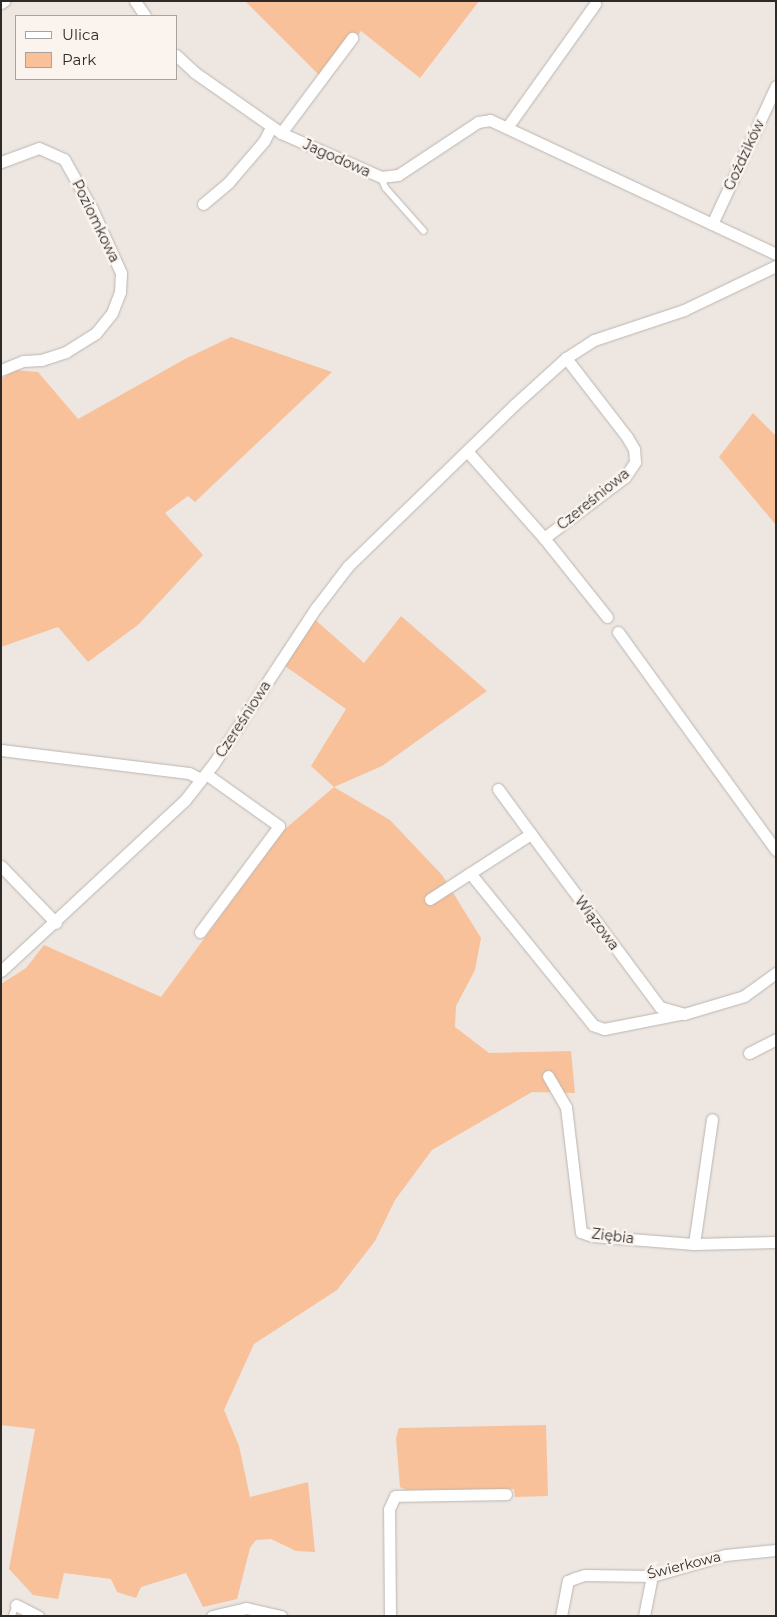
<!DOCTYPE html>
<html>
<head>
<meta charset="utf-8">
<style>
	body { margin:0 }
	#map { position:relative; width:777px; height:1617px; overflow:hidden; background:#ede6e1; font-family:Montserrat,sans-serif }
	div>[style] { position:absolute }
	.green>* { inset:0; background:#f8c199 }
	.roads { filter:drop-shadow(0 0 1px #bbb5b0) drop-shadow(0 0 1px #bbb5b0) }
	.service>* { height:5.5px; margin:-2.75px; padding:0 2.75px; transform-origin:2.75px; border-radius:2.75px; background:#fff }
	.minor>* { height:11px; margin:-5.5px; padding:0 5.5px; transform-origin:5.5px; border-radius:5.5px; background:#fff }
	span { translate:-50% -50%; white-space:nowrap; text-align:center; line-height:1.15; -webkit-text-stroke:5px #faf3ee; paint-order:stroke }
	.street-label { font-size:14px; color:#2d2a28 }
	.frame { position:absolute; inset:0; border:2px solid #2d2a28; pointer-events:none }
	.legend { position:absolute; left:15px; top:15px; width:162px; height:65px; box-sizing:border-box; background:#faf3ee; border:1px solid #a8a39f; margin:0; padding:6px 9px; list-style:none; font-size:15px; color:#2d2a28 }
	.legend li { display:flex; align-items:center; gap:10px; height:25px }
	.legend b { width:25px; border:1px solid #a8a39f }
</style>
</head>
<body>
<div id="map">
	<div class="green">
		<div style="clip-path:polygon(245px 1px,479px 1px,420px 78px,361px 31px,325px 81px)"></div>
		<div style="clip-path:polygon(231px 337px,332px 372px,195px 502px,188px 496px,165px 513px,203px 555px,139px 624px,88px 662px,58px 627px,1px 647px,1px 379px,15px 370px,38px 372px,78px 419px,185px 359px)"></div>
		<div style="clip-path:polygon(753px 413px,776px 436px,776px 525px,719px 457px)"></div>
		<div style="clip-path:polygon(401px 616px,487px 691px,382px 766px,334px 787px,390px 820px,442px 875px,481px 938px,475px 970px,456px 1006px,455px 1027px,489px 1053px,571px 1051px,575px 1093px,532px 1092px,432px 1150px,395px 1200px,375px 1241px,337px 1290px,254px 1344px,224px 1410px,239px 1446px,250px 1497px,308px 1482px,315px 1552px,296px 1551px,271px 1539px,256px 1540px,250px 1548px,237px 1599px,203px 1607px,186px 1573px,141px 1587px,136px 1598px,117px 1592px,111px 1579px,64px 1573px,58px 1599px,33px 1595px,9px 1569px,35px 1429px,1px 1425px,1px 984px,26px 968px,44px 945px,161px 997px,285px 829px,334px 787px,311px 766px,346px 709px,285px 666px,312px 617px,364px 663px)"></div>
		<div style="clip-path:polygon(546px 1425px,548px 1496px,515px 1497px,514px 1489px,406px 1490px,400px 1487px,396px 1438px,399px 1428px)"></div>
	</div>
	<div class="roads">
		<div class="service">
			<div style="left:381px;top:177px;width:12px;rotate:66deg"></div>
			<div style="left:386px;top:188px;width:57px;rotate:48.5deg"></div>
			<div style="left:12px;top:1616px;width:12px;rotate:-70deg"></div>
		</div>
		<div class="minor">
			<div style="left:135px;top:1px;width:18px;rotate:56deg"></div>
			<div style="left:1px;top:3px;width:4px;rotate:-34deg"></div>
			<div style="left:176px;top:55px;width:25px;rotate:43deg"></div>
			<div style="left:194px;top:72px;width:106px;rotate:35deg"></div>
			<div style="left:281px;top:133px;width:109px;rotate:23.7deg"></div>
			<div style="left:381px;top:177px;width:17px;rotate:-7deg"></div>
			<div style="left:398px;top:175px;width:96px;rotate:-33.5deg"></div>
			<div style="left:478px;top:122px;width:12px;rotate:-9deg"></div>
			<div style="left:490px;top:120px;width:316px;rotate:25.1deg"></div>
			<div style="left:508px;top:126px;width:150px;rotate:-54.5deg"></div>
			<div style="left:281px;top:133px;width:119px;rotate:-53.2deg"></div>
			<div style="left:1px;top:162px;width:40px;rotate:-20.2deg"></div>
			<div style="left:39px;top:148px;width:27px;rotate:24deg"></div>
			<div style="left:64px;top:159px;width:57px;rotate:60.8deg"></div>
			<div style="left:92px;top:209px;width:70px;rotate:65.6deg"></div>
			<div style="left:121px;top:273px;width:19px;rotate:93deg"></div>
			<div style="left:120px;top:292px;width:22px;rotate:111deg"></div>
			<div style="left:112px;top:313px;width:26px;rotate:129deg"></div>
			<div style="left:96px;top:333px;width:36px;rotate:148deg"></div>
			<div style="left:66px;top:352px;width:26px;rotate:162deg"></div>
			<div style="left:41px;top:360px;width:18px;rotate:177deg"></div>
			<div style="left:23px;top:361px;width:24px;rotate:158deg"></div>
			<div style="left:203px;top:204px;width:33px;rotate:-40deg"></div>
			<div style="left:228px;top:183px;width:55px;rotate:-49.4deg"></div>
			<div style="left:264px;top:141px;width:16px;rotate:-63deg"></div>
			<div style="left:712px;top:224px;width:152px;rotate:-65.1deg"></div>
			<div style="left:467px;top:451px;width:116px;rotate:48.5deg"></div>
			<div style="left:544px;top:538px;width:101px;rotate:51.4deg"></div>
			<div style="left:544px;top:538px;width:101px;rotate:-37deg"></div>
			<div style="left:625px;top:477px;width:18px;rotate:-56deg"></div>
			<div style="left:635px;top:462px;width:13px;rotate:-94deg"></div>
			<div style="left:634px;top:449px;width:14px;rotate:-120deg"></div>
			<div style="left:627px;top:437px;width:100px;rotate:-127.7deg"></div>
			<div style="left:618px;top:632px;width:269px;rotate:54.1deg"></div>
			<div style="left:1px;top:750px;width:189px;rotate:7deg"></div>
			<div style="left:189px;top:773px;width:13px;rotate:27deg"></div>
			<div style="left:498px;top:789px;width:56px;rotate:53.7deg"></div>
			<div style="left:1px;top:866px;width:79px;rotate:46deg"></div>
			<div style="left:470px;top:873px;width:196px;rotate:51deg"></div>
			<div style="left:593px;top:1025px;width:12px;rotate:20deg"></div>
			<div style="left:604px;top:1029px;width:77px;rotate:-11.2deg"></div>
			<div style="left:430px;top:899px;width:120px;rotate:-32.8deg"></div>
			<div style="left:531px;top:834px;width:216px;rotate:53.3deg"></div>
			<div style="left:660px;top:1007px;width:25px;rotate:16deg"></div>
			<div style="left:684px;top:1014px;width:63px;rotate:-16.7deg"></div>
			<div style="left:744px;top:996px;width:39px;rotate:-36deg"></div>
			<div style="left:200px;top:932px;width:132px;rotate:-53.3deg"></div>
			<div style="left:279px;top:826px;width:90px;rotate:-144.5deg"></div>
			<div style="left:1px;top:971px;width:251px;rotate:-42.9deg"></div>
			<div style="left:185px;top:800px;width:47px;rotate:-51.9deg"></div>
			<div style="left:214px;top:763px;width:186px;rotate:-56.7deg"></div>
			<div style="left:316px;top:608px;width:53px;rotate:-52.7deg"></div>
			<div style="left:348px;top:566px;width:231px;rotate:-44.1deg"></div>
			<div style="left:514px;top:405px;width:70px;rotate:-42.1deg"></div>
			<div style="left:566px;top:358px;width:33px;rotate:-33deg"></div>
			<div style="left:594px;top:340px;width:95px;rotate:-18.4deg"></div>
			<div style="left:684px;top:310px;width:102px;rotate:-25.6deg"></div>
			<div style="left:749px;top:1053px;width:30px;rotate:-27deg"></div>
			<div style="left:548px;top:1076px;width:36px;rotate:60deg"></div>
			<div style="left:566px;top:1107px;width:126px;rotate:83.2deg"></div>
			<div style="left:581px;top:1232px;width:12px;rotate:20deg"></div>
			<div style="left:592px;top:1236px;width:102px;rotate:4.5deg"></div>
			<div style="left:694px;top:1244px;width:82px;rotate:-1.4deg"></div>
			<div style="left:694px;top:1244px;width:126px;rotate:-81.8deg"></div>
			<div style="left:16px;top:1605px;width:25px;rotate:27deg"></div>
			<div style="left:212px;top:1616px;width:35px;rotate:-13deg"></div>
			<div style="left:246px;top:1608px;width:36px;rotate:13deg"></div>
			<div style="left:390px;top:1616px;width:107px;rotate:-90.5deg"></div>
			<div style="left:389px;top:1509px;width:14px;rotate:-65deg"></div>
			<div style="left:395px;top:1496px;width:111px;rotate:-1deg"></div>
			<div style="left:561px;top:1616px;width:36px;rotate:-79deg"></div>
			<div style="left:568px;top:1581px;width:8px;rotate:-23deg"></div>
			<div style="left:575px;top:1578px;width:10px;rotate:-17deg"></div>
			<div style="left:585px;top:1575px;width:67px;rotate:0.9deg"></div>
			<div style="left:652px;top:1576px;width:76px;rotate:-16deg"></div>
			<div style="left:725px;top:1555px;width:51px;rotate:-5.6deg"></div>
			<div style="left:644px;top:1616px;width:41px;rotate:-78.7deg"></div>
		</div>
	</div>
	<div class="street-label">
		<span style="left:744px;top:155px;rotate:-65deg">Goździków</span>
		<span style="left:337px;top:158px;rotate:24deg">Jagodowa</span>
		<span style="left:96px;top:221px;rotate:64deg">Poziomkowa</span>
		<span style="left:593px;top:499px;rotate:-39deg">Czereśniowa</span>
		<span style="left:243px;top:719px;rotate:-57deg">Czereśniowa</span>
		<span style="left:597px;top:923px;rotate:53deg">Wiązowa</span>
		<span style="left:613px;top:1236px;rotate:7deg">Ziębia</span>
		<span style="left:684px;top:1565px;rotate:-14deg">Świerkowa</span>
	</div>
	<div class="frame"></div>
	<ul class="legend">
	<li><b style="height:6px;background:#fff"></b>Ulica</li>
	<li><b style="height:14px;background:#f8c199"></b>Park</li>
	</ul>
</div>
</body>
</html>
